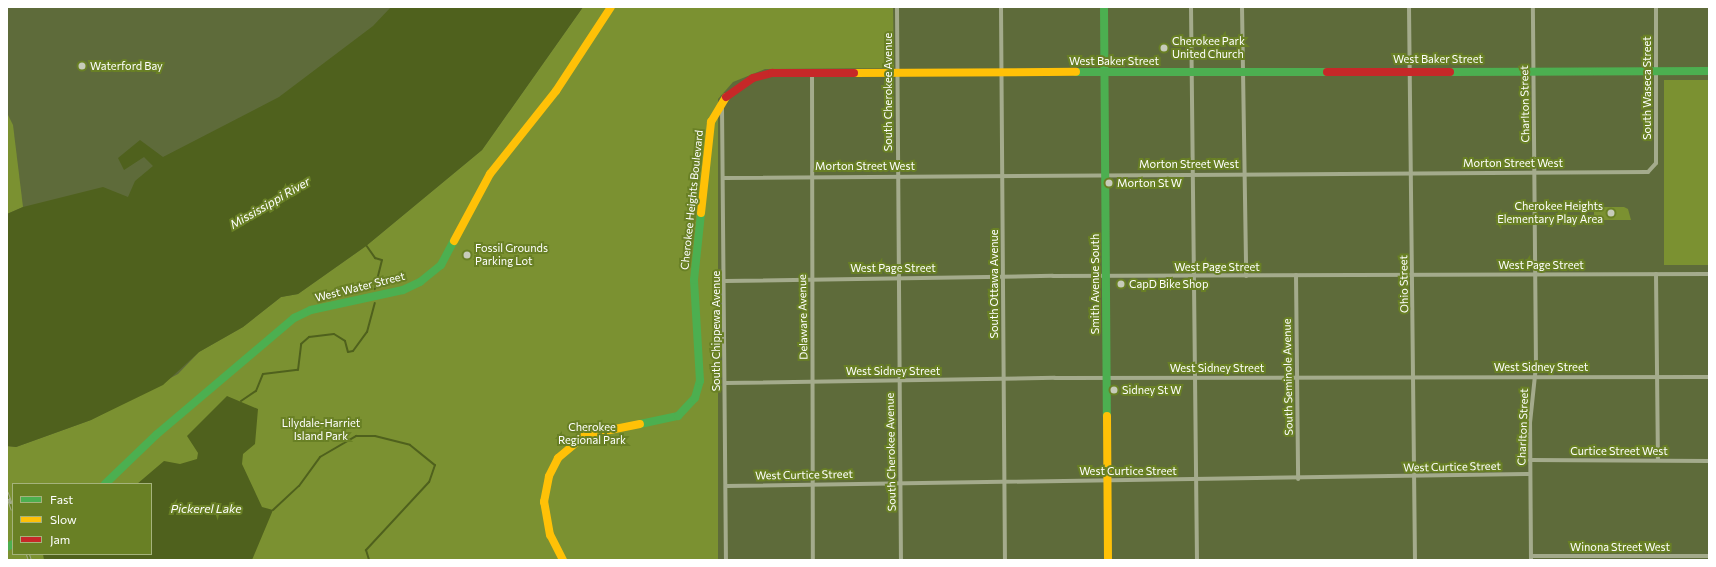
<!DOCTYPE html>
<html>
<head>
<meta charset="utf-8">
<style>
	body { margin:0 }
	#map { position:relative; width:1716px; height:567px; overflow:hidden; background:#5e6b3a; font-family:Commissioner,sans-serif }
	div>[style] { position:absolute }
	.green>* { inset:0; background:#7b9131; transform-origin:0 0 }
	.water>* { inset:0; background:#4f611d }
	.stream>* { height:2px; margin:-1px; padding:0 1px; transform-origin:1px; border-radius:1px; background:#4f611d }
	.street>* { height:4px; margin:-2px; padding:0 2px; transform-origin:2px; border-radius:2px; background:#a4ab8c }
	.fast>* { height:8px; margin:-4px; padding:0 4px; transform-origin:4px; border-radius:4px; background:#4caf50 }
	.slow>* { height:8px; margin:-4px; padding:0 4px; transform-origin:4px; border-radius:4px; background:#ffc107 }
	.jam>* { height:8px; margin:-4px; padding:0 4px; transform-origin:4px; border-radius:4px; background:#c62828 }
	.rail>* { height:3.5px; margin-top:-1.75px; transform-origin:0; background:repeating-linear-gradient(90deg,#698025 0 6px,#a3ab8c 0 12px); box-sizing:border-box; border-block:1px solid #a3ab8c }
	.dots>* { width:11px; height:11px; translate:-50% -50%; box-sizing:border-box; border:2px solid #698025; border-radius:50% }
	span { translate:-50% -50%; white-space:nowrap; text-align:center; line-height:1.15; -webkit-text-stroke:4px #698025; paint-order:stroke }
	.poi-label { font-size:11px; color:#fff }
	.left { translate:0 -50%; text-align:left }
	.right { translate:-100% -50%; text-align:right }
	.street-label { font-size:11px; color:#fff }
	.park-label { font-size:11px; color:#fff }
	.water-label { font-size:12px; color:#fff; font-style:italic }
	.frame { position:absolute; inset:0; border:8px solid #fff; pointer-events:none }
	.legend { position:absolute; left:12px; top:483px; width:140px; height:72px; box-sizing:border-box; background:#698025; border:1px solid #a5b37c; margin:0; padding:5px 7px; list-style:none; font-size:12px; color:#fff }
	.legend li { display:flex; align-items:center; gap:8px; height:20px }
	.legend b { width:20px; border:1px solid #a5b37c }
</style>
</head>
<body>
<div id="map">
	<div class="green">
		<div style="clip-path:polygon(evenodd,583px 7px,893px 7px,894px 68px,765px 69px,733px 82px,718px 99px,718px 560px,7px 560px,7px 446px,16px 447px,91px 420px,178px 374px,199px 352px,243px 327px,281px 297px,298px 294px,366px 246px,482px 150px,583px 7px,13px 484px,151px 484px,151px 554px,13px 554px,13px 484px)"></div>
		<div style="left:1664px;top:80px;width:45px;height:185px"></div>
		<div style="clip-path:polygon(7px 113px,13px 125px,23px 207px,7px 214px)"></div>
		<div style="clip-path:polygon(1594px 207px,1624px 207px,1628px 209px,1631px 220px,1594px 220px)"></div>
	</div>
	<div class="water">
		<div style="clip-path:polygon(391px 7px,583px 7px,482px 150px,366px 246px,298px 294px,281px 297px,243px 327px,199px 352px,163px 385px,91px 420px,16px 447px,7px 446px,7px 214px,23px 207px,103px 187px,128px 197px,135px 181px,153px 166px,144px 157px,124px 170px,118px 158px,140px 140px,163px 157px,279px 97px,373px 26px)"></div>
		<div style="clip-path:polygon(227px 396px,258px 409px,255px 444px,243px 454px,242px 464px,262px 507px,273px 510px,252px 560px,44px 560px,43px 554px,151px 554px,151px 484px,137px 484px,164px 461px,180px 464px,197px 459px,198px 453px,187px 436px)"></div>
	</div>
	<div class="stream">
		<div style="left:366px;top:245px;width:16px;rotate:55deg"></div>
		<div style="left:375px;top:258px;width:7px;rotate:16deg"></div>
		<div style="left:382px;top:260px;width:30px;rotate:104deg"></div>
		<div style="left:241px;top:401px;width:18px;rotate:-34deg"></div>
		<div style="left:256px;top:391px;width:18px;rotate:-68deg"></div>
		<div style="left:263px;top:374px;width:35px;rotate:-7deg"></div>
		<div style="left:298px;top:370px;width:26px;rotate:-83deg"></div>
		<div style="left:301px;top:344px;width:11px;rotate:-41deg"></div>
		<div style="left:309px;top:337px;width:25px;rotate:-7deg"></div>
		<div style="left:334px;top:334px;width:13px;rotate:32deg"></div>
		<div style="left:345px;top:341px;width:11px;rotate:75deg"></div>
		<div style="left:348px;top:352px;width:5px;rotate:-11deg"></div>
		<div style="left:353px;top:351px;width:24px;rotate:-54deg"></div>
		<div style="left:367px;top:332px;width:30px;rotate:-75deg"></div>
		<div style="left:273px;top:510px;width:35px;rotate:-43deg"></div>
		<div style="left:299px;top:486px;width:36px;rotate:-54deg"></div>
		<div style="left:320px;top:457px;width:42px;rotate:-30.3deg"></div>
		<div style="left:356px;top:436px;width:19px"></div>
		<div style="left:375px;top:436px;width:36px;rotate:14deg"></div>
		<div style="left:410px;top:445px;width:32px;rotate:39deg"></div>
		<div style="left:435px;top:465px;width:18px;rotate:109deg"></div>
		<div style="left:429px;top:482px;width:93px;rotate:132.8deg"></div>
		<div style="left:366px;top:550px;width:10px;rotate:73deg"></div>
	</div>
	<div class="street">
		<div style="left:897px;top:7px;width:553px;rotate:89.59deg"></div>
		<div style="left:1001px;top:7px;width:553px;rotate:89.59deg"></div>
		<div style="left:1191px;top:7px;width:553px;rotate:89.38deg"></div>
		<div style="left:1242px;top:7px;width:269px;rotate:89.1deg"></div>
		<div style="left:1409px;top:7px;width:553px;rotate:89.38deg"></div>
		<div style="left:812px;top:73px;width:487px;rotate:89.9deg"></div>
		<div style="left:722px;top:107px;width:453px;rotate:89.5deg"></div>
		<div style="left:724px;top:178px;width:924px;rotate:-0.37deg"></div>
		<div style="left:1648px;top:172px;width:12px;rotate:-48deg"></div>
		<div style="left:1656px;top:163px;width:156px;rotate:-90deg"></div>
		<div style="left:1656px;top:274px;width:186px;rotate:89.4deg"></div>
		<div style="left:1296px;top:275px;width:204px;rotate:89.4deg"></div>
		<div style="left:725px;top:281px;width:328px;rotate:-0.9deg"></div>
		<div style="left:1053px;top:276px;width:656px;rotate:-0.17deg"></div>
		<div style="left:725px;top:383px;width:330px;rotate:-0.9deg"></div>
		<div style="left:1055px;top:378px;width:654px;rotate:-0.09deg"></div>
		<div style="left:1530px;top:460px;width:179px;rotate:0.3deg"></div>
		<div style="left:726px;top:486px;width:804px;rotate:-0.86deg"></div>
		<div style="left:1531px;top:556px;width:178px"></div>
		<div style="left:1531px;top:560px;width:137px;rotate:-90.4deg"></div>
		<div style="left:1530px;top:423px;width:57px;rotate:-84deg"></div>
		<div style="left:1536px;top:366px;width:359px;rotate:-90.5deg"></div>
	</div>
	<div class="fast">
		<div style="left:1104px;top:7px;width:409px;rotate:89.6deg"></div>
		<div style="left:1076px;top:72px;width:251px"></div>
		<div style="left:1450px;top:72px;width:259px;rotate:-0.2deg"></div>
		<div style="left:640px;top:424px;width:39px;rotate:-12deg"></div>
		<div style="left:678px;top:416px;width:25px;rotate:-47deg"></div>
		<div style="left:695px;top:398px;width:18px;rotate:-74deg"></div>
		<div style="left:700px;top:381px;width:101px;rotate:-93.4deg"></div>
		<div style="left:694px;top:280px;width:67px;rotate:-84deg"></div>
		<div style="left:105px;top:484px;width:71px;rotate:-43.9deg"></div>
		<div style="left:156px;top:435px;width:181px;rotate:-40.3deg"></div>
		<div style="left:294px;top:318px;width:19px;rotate:-25deg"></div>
		<div style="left:311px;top:310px;width:94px;rotate:-12.3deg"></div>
		<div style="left:403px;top:290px;width:19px;rotate:-25deg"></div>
		<div style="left:420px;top:282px;width:27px;rotate:-39deg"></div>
		<div style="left:441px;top:265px;width:27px;rotate:-62deg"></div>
		<div style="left:7px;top:547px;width:7px;rotate:-27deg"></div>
	</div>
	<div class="slow">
		<div style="left:854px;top:73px;width:222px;rotate:-0.3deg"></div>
		<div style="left:701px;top:213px;width:92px;rotate:-83.7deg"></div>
		<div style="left:711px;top:122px;width:29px;rotate:-59deg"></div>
		<div style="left:454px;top:241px;width:76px;rotate:-61.8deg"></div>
		<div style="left:490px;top:174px;width:106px;rotate:-51.5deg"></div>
		<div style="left:556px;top:91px;width:100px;rotate:-56.8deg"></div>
		<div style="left:1107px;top:416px;width:144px;rotate:89.6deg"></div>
		<div style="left:563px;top:560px;width:28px;rotate:-117deg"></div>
		<div style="left:550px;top:535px;width:34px;rotate:-100deg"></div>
		<div style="left:544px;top:502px;width:26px;rotate:-79deg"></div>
		<div style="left:549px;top:476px;width:20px;rotate:-63deg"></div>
		<div style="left:558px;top:458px;width:35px;rotate:-40deg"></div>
		<div style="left:585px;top:435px;width:56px;rotate:-11.3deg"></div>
	</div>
	<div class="jam">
		<div style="left:1327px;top:72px;width:123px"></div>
		<div style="left:726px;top:97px;width:33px;rotate:-35deg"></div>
		<div style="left:753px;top:78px;width:20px;rotate:-15deg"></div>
		<div style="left:772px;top:73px;width:82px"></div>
	</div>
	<div class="rail">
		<div style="left:7px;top:493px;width:18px;rotate:71deg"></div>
		<div style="left:28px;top:554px;width:6px;rotate:72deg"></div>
	</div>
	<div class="dots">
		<div style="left:1164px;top:48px;background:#c7cbba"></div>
		<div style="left:82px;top:66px;background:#c7cbba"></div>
		<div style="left:1109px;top:183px;background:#c7cbba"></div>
		<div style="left:1611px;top:213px;background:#c7cbba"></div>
		<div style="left:467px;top:255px;background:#c7cbba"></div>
		<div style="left:1121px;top:284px;background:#c7cbba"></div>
		<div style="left:1114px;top:390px;background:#c7cbba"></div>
	</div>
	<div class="poi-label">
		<span class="left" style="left:1172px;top:48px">Cherokee Park<br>United Church</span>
		<span class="left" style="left:90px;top:66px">Waterford Bay</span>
		<span class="left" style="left:1117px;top:183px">Morton St W</span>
		<span class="right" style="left:1603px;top:213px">Cherokee Heights<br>Elementary Play Area</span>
		<span class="left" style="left:475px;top:255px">Fossil Grounds<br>Parking Lot</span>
		<span class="left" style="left:1129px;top:284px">CapD Bike Shop</span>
		<span class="left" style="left:1122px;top:390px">Sidney St W</span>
	</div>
	<div class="street-label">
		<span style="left:1438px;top:59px">West Baker Street</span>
		<span style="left:1114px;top:61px">West Baker Street</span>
		<span style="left:1647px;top:88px;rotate:-90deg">South Waseca Street</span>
		<span style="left:888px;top:92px;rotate:-90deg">South Cherokee Avenue</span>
		<span style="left:1525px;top:104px;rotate:-91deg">Charlton Street</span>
		<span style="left:1513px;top:163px">Morton Street West</span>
		<span style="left:1189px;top:164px">Morton Street West</span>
		<span style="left:865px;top:166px">Morton Street West</span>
		<span style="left:692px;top:200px;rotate:-84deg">Cherokee Heights Boulevard</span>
		<span style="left:1541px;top:265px">West Page Street</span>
		<span style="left:1217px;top:267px">West Page Street</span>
		<span style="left:893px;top:268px">West Page Street</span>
		<span style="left:994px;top:284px;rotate:-90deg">South Ottawa Avenue</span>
		<span style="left:1095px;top:284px;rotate:-90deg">Smith Avenue South</span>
		<span style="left:1404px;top:284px;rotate:-91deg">Ohio Street</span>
		<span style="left:360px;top:287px;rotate:-14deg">West Water Street</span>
		<span style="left:803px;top:317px;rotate:-91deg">Delaware Avenue</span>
		<span style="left:716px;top:331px;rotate:-90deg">South Chippewa Avenue</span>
		<span style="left:1541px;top:367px">West Sidney Street</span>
		<span style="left:1217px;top:368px">West Sidney Street</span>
		<span style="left:893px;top:371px">West Sidney Street</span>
		<span style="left:1288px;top:377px;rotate:-91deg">South Seminole Avenue</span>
		<span style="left:1523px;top:427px;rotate:-88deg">Charlton Street</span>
		<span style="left:1619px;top:451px">Curtice Street West</span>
		<span style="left:891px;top:452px;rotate:-91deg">South Cherokee Avenue</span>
		<span style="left:1452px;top:467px;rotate:-1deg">West Curtice Street</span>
		<span style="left:1128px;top:471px">West Curtice Street</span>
		<span style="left:804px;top:475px;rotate:-1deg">West Curtice Street</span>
		<span style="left:1620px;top:547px">Winona Street West</span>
	</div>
	<div class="park-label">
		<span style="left:321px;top:430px">Lilydale-Harriet<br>Island Park</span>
		<span style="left:592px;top:434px">Cherokee<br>Regional Park</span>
	</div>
	<div class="water-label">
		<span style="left:270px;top:203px;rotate:-30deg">Mississippi River</span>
		<span style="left:206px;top:509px">Pickerel Lake</span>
	</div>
	<div class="frame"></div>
	<ul class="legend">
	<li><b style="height:5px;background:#4caf50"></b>Fast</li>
	<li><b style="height:5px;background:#ffc107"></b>Slow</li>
	<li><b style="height:5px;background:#c62828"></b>Jam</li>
	</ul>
</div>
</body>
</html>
